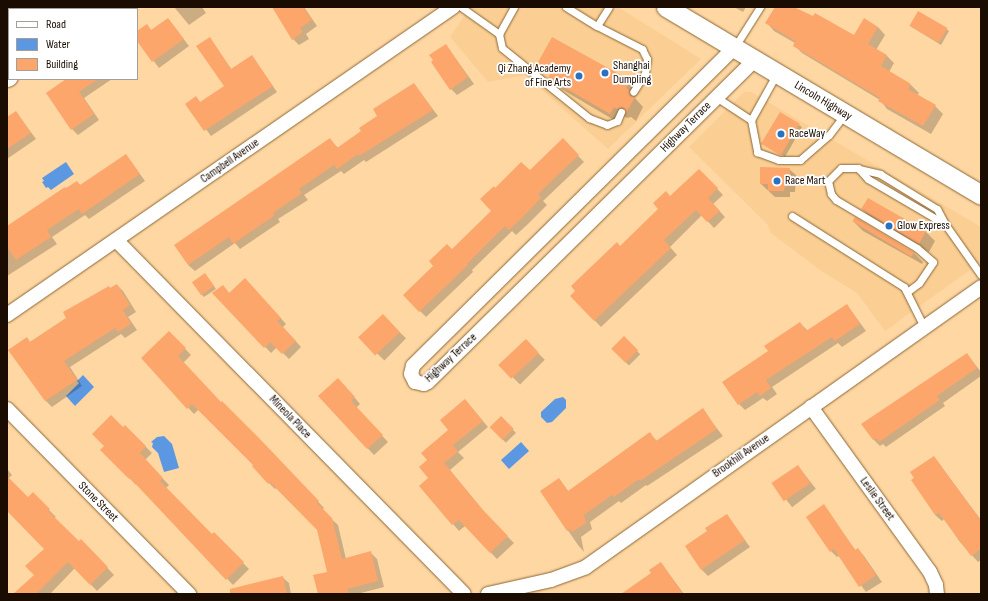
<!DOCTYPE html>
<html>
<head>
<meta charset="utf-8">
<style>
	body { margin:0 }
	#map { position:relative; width:988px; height:601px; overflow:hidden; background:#ffd7a3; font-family:"Sofia Sans Condensed",sans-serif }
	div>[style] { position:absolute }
	.built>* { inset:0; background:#fbcf94 }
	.water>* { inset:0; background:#5c98e1; transform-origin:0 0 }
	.shadow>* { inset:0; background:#0003; transform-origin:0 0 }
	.building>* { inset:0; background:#fca66c; transform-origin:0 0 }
	.roads { filter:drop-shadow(0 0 1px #8a6735) drop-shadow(0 0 1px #8a6735) }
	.service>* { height:7px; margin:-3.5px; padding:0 3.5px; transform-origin:3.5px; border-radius:3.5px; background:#fff }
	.minor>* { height:14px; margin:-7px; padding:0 7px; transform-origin:7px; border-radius:7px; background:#fff }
	.tertiary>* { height:17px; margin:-8.5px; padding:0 8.5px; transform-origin:8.5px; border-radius:8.5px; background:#fff }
	.secondary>* { height:19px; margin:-9.5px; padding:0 9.5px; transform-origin:9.5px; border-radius:9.5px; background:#fff }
	.dots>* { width:11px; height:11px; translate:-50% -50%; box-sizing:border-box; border:2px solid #fff; border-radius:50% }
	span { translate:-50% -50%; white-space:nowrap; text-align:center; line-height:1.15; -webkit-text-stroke:3.5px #fff; paint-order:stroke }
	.poi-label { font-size:12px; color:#1a0c00 }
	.left { translate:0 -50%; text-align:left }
	.right { translate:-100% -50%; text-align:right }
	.street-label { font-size:12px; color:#1a0c00 }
	.frame { position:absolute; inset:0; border:8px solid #1a0c00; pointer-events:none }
	.legend { position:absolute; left:8px; top:8px; width:130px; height:72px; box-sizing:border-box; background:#fff; border:1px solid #a39e99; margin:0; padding:5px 7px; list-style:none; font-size:12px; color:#1a0c00 }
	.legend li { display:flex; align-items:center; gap:8px; height:20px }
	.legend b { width:20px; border:1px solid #a39e99 }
</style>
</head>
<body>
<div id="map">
	<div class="built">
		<div style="clip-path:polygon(470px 7px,618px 7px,701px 59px,608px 149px,525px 75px,488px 82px,450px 37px)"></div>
		<div style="clip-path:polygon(744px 92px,751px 92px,981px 227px,981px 262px,885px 331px,857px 293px,820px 270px,771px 233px,767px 224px,689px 147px)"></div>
	</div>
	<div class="water">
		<div style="clip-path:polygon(66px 162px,74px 174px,51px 190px,48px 187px,46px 188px,42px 182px,44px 181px,42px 178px)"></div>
		<div style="clip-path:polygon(83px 375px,94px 387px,75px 406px,66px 396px,79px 383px,77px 381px)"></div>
		<div style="clip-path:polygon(563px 397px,566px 400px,566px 408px,552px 422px,547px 423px,541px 417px,541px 412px,555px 399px)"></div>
		<div style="clip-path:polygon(164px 436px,172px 444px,179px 468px,164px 472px,158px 453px,152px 447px,153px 443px,151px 442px,157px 437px)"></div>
		<div style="left:521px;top:442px;width:12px;height:27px;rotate:48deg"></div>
	</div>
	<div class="shadow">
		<div style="clip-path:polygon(7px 7px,63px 7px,60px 9px,9px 9px,9px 32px,7px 28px)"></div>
		<div style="clip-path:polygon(174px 7px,202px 7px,206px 13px,189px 25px)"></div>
		<div style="clip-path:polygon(283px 7px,304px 7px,317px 26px,306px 34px,309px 39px,299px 45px,293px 39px,277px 11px)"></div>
		<div style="clip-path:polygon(734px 7px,746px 7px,743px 12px)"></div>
		<div style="clip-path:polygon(776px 7px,792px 7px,854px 36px,878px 27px,885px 35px,876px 50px,887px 56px,894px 63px,889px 72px,911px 85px,919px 93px,917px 95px,935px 106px,943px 114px,931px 134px,887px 109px,880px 100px,802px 53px,794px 45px,795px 43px,774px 31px,767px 23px)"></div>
		<div style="clip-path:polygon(168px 19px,189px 46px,159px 68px,137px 39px,137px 32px,147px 25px,152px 31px)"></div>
		<div style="clip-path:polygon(910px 26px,946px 29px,949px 31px,941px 45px)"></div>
		<div style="clip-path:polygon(553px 38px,630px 81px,639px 91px,635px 98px,643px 107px,636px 121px,631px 117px,627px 118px,623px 116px,619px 123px,558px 87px,549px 78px,551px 75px,538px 64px)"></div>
		<div style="clip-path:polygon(210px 39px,232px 70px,252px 57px,277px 92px,211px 136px,187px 104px,196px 98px,201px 103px,225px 86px)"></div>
		<div style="clip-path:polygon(446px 45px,474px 84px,457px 95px,451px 89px)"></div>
		<div style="clip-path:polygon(68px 79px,112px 79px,84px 98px,99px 120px,78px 135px,72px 129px)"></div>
		<div style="clip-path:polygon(414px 84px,438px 116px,366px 162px,364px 160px,344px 174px,341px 171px,304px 195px,308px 200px,278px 219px,280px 222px,240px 249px,235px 243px,195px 271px,188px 265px,330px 139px,338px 148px,363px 132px)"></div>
		<div style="clip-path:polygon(16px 112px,36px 139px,7px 159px,7px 119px)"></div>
		<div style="clip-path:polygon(799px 125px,802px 127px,785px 157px,763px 143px)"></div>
		<div style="clip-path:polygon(563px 140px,584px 162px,543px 201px,547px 205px,528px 224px,516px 235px,512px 231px,472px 270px,473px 272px,426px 317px,404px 295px,493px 211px,495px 189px,530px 172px)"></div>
		<div style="clip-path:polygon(126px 155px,145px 181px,89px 219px,85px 215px,52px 237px,57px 244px,7px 276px,7px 228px,77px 182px,81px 186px)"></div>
		<div style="clip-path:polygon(789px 169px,796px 175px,795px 192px,790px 192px,790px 197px,775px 197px,761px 184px)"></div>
		<div style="clip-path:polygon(705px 176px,723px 195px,713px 204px,725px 217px,714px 228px,702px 215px,670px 247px,677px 255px,601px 327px,571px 296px,620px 247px)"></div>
		<div style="clip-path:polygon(868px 199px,926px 232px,935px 241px,929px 252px,871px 218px,862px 209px)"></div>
		<div style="clip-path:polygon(855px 218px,914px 253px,923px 262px,922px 264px,863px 231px,853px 221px)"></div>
		<div style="clip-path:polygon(205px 274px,216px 289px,204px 297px,201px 294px)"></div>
		<div style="clip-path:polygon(245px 279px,286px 324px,283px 327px,301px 347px,289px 359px,277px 347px,271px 353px,214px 293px,223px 286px,230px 294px)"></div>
		<div style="clip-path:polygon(117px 285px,123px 291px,136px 312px,128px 317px,137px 330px,125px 338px,121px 334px,70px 367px,82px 386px,52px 407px,45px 400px,30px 342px)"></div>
		<div style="clip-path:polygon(847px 305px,866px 331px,842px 347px,838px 343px,772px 387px,777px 394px,767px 401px,763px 398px,745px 410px,739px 404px,800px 323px,808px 331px)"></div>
		<div style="left:383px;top:316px;width:32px;height:31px;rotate:44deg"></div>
		<div style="clip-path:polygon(169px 332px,191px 355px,183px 363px,221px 404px,265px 445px,324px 508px,322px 510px,338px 525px,346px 559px,371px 553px,377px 559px,384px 587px,357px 594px,319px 594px,328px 573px,318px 530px,276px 488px,275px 489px,269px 483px,253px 466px,254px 465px,199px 409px,194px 414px,142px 358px)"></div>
		<div style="left:624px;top:338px;width:23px;height:16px;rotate:45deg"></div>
		<div style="left:525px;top:340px;width:28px;height:35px;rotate:45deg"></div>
		<div style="clip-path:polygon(967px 354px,981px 372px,981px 376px,943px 403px,945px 406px,886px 447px,883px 444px,880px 446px,874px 440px,863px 424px)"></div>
		<div style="clip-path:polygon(344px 385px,360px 404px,356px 408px,388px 442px,374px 455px,319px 396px)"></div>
		<div style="clip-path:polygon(471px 407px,488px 427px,458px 452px,464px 458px,450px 470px,489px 518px,514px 543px,497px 559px,465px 526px,459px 531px,421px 486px,430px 478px,429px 461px,450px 430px)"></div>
		<div style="clip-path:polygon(702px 410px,723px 436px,647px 486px,646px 485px,621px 503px,619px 501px,590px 522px,592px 529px,581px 537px,584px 552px,578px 545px,541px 491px,559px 479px,569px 492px,649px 433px,657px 441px)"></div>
		<div style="left:501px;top:417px;width:22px;height:14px;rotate:47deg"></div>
		<div style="clip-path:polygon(125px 426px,152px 453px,145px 460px,169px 485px,166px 488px,212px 536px,214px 534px,249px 569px,233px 585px,137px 483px,136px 485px,102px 450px)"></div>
		<div style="clip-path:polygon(934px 457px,981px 520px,981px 560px,978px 562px,960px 542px,944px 519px,942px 521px,935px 515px)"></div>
		<div style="left:798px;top:466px;width:29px;height:30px;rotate:52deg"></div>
		<div style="clip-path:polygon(7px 469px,12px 475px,8px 479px,28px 499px,33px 494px,56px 517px,54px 518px,79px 543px,81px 540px,114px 575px,97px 591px,75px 568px,50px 594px,35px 594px,35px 575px,45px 549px,7px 510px)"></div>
		<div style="clip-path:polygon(824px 506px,856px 551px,858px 549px,864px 556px,882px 582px,866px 592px,839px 556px,837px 557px,831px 551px)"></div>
		<div style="clip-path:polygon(726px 515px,750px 547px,708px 576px,701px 569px,708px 531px)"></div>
		<div style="clip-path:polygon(661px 563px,684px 594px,625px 594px,652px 573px)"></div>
		<div style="clip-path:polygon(282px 577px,289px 583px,291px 594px,252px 594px)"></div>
	</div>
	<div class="building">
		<div style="clip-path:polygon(272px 7px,303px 7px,312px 20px,300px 28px,303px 32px,292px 40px)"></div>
		<div style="clip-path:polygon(775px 7px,794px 7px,813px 16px,815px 13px,854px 35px,864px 18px,878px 27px,868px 44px,887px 55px,881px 66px,911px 84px,908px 89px,936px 105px,923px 126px,878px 101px,880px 98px,793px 46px,795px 41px,765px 23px)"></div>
		<div style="left:918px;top:11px;width:34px;height:17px;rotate:30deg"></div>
		<div style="clip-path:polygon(168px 18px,184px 39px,152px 62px,137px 41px,137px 31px,147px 24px,151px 30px)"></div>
		<div style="clip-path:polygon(210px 37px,231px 69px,252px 55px,273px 86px,204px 131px,185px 104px,196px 96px,200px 102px,224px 86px,196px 46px)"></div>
		<div style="clip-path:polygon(552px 37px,630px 80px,626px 88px,629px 90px,630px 96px,635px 97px,626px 113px,623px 107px,617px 109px,614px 107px,610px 114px,548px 78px,551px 72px,537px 64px)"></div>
		<div style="clip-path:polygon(446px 44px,468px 77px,450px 90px,431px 62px,433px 60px,429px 55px)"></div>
		<div style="clip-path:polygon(66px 79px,98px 79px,79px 92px,94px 114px,71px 130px,46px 93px)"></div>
		<div style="clip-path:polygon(414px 83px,433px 110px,359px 156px,358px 154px,337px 169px,334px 165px,299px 189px,302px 193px,273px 213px,275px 215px,233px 244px,229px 237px,188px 265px,174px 245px,330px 138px,337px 148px,361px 131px,359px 128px,377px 116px,373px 109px)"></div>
		<div style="clip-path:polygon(16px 111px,31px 133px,7px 149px,7px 117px)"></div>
		<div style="left:780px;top:112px;width:23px;height:37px;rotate:31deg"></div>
		<div style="clip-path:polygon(563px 138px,579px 155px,538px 194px,541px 198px,522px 218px,509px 230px,505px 226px,467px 264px,468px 265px,419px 312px,403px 295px,433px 266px,429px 261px,447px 244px,452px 249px,491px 211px,480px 199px,494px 186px,495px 188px,521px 162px,530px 170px)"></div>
		<div style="clip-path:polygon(126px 154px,140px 174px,82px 214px,79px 209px,47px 230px,51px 237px,16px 260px,7px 247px,7px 226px,65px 187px,66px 188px,77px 181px,80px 185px)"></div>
		<div style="clip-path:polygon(760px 167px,790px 168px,790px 186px,785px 186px,784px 191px,768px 191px,768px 184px,760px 184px)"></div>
		<div style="clip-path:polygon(699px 169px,718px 188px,708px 198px,720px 211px,707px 222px,696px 210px,664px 240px,671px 248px,594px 321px,570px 296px,575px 291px,571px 286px,617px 242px,620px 246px,658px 209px,653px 203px,666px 191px,670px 196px)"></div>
		<div style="clip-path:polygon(868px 198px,926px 231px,919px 244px,860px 208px,861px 209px)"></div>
		<div style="left:855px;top:217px;width:69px;height:5px;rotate:31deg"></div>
		<div style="left:205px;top:273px;width:16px;height:16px;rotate:55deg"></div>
		<div style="clip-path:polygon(245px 278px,281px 318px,277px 321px,296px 341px,282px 354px,270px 342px,264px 348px,212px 293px,223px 285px,229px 293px)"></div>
		<div style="clip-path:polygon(117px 284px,130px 305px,123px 310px,131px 324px,118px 332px,115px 328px,64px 361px,77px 380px,45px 401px,8px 350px,27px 337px,30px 342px,66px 318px,63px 312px,109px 286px,110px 288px)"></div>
		<div style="clip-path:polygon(847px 304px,860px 324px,835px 341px,832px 337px,766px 380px,771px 388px,760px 396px,757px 392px,738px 405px,722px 382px,768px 351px,764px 346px,800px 322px,806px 331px)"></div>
		<div style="left:383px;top:314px;width:25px;height:34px;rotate:47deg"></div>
		<div style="clip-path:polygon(169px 331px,186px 348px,178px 356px,221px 402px,222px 401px,259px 438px,319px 501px,317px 503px,332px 518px,342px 559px,371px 551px,378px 581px,347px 589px,349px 594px,318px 594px,313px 575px,327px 572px,317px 530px,270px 482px,268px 484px,252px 466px,253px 465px,192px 404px,187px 409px,141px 358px)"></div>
		<div style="left:624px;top:336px;width:20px;height:18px;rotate:45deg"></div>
		<div style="left:526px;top:339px;width:19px;height:38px;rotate:47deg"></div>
		<div style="clip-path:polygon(967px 353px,977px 368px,937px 396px,940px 400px,905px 424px,879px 442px,877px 438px,873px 440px,861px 424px)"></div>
		<div style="clip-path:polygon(338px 378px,355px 397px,351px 401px,383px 435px,367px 449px,318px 396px)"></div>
		<div style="clip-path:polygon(465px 399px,483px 421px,453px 445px,458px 452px,444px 463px,483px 510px,508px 536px,490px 553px,459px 520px,452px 525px,419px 486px,428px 478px,419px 467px,427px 460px,421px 453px,448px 430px,440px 420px)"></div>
		<div style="clip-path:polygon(703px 408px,717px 429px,640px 481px,639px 479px,614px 497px,612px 495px,584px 515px,586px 523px,572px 532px,570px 529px,567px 531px,540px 491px,559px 478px,568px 491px,650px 432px,656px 441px)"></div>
		<div style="clip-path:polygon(111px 415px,123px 427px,125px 425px,146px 446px,140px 453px,163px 478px,160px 481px,212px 534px,214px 532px,244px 562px,226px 580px,130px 478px,129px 479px,100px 450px,104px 446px,92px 434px)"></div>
		<div style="left:501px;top:416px;width:18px;height:16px;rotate:45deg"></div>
		<div style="clip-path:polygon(934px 456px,981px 521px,981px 549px,971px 556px,939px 513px,935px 515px,911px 480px,914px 478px,910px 472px)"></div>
		<div style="left:798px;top:465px;width:22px;height:32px;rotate:56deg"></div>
		<div style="clip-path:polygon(7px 476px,28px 497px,33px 492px,50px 509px,48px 511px,79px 541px,81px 539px,108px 567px,90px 585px,68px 562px,36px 594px,13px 594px,34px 575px,25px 566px,44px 549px,7px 511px)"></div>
		<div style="clip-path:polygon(824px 504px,855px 550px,858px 548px,876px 575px,859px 587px,834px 549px,830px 552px,806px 517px)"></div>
		<div style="clip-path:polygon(727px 514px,745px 540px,701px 570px,685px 546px,707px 531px,705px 528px)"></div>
		<div style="clip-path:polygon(661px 562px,683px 594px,621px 594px,651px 573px,649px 570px)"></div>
		<div style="clip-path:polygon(283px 576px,287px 594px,230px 594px,230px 589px)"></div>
	</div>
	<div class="roads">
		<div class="service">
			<div style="left:461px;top:7px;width:47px;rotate:35.4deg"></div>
			<div style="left:514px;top:7px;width:31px;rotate:119deg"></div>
			<div style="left:499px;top:34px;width:14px;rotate:78deg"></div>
			<div style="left:502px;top:48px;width:112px;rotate:38.8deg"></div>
			<div style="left:589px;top:118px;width:19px;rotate:21deg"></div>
			<div style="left:607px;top:125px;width:11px;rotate:-22deg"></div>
			<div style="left:617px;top:121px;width:10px;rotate:-66deg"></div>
			<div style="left:566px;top:7px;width:36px;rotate:32deg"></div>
			<div style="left:597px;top:26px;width:22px;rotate:-58deg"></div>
			<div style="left:597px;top:26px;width:51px;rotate:27.1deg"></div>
			<div style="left:642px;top:49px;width:11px;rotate:63deg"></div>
			<div style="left:647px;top:59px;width:14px;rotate:98deg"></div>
			<div style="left:645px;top:73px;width:22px;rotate:122deg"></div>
			<div style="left:734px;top:48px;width:49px;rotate:-57.6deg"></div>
			<div style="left:716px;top:97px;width:42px;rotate:33.3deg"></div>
			<div style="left:751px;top:120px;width:54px;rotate:-61deg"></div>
			<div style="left:751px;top:120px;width:33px;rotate:79deg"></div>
			<div style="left:757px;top:152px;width:23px;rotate:20deg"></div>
			<div style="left:779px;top:160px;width:21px"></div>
			<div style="left:800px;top:160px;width:38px;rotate:-41deg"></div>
			<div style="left:829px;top:135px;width:25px;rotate:-53deg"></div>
			<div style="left:859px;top:169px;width:22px;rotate:13deg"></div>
			<div style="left:880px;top:174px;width:67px;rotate:31.6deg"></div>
			<div style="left:937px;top:209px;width:17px;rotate:62deg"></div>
			<div style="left:792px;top:216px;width:133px;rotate:32.4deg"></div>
			<div style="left:904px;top:287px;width:45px;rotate:63.4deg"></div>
			<div style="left:907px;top:292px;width:15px;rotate:-37deg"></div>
			<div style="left:919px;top:283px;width:25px;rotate:-56deg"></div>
			<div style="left:933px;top:262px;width:21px;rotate:-139deg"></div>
			<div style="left:917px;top:248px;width:94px;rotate:-149.3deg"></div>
			<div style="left:836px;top:200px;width:8px;rotate:-130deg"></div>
			<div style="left:831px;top:194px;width:13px;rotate:-103deg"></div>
			<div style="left:828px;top:181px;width:18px;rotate:-45deg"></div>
			<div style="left:841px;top:168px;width:17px"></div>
			<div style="left:858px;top:168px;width:15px;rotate:48deg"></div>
			<div style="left:868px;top:179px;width:89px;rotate:30.3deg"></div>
			<div style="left:945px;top:224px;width:62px;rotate:54.8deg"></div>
		</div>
		<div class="minor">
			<div style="left:734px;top:48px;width:452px;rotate:135.3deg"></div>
			<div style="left:413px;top:366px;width:8px;rotate:104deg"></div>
			<div style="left:411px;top:374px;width:9px;rotate:63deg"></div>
			<div style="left:415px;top:382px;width:9px;rotate:13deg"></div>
			<div style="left:424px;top:384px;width:4px;rotate:-27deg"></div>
			<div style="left:428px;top:382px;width:458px;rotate:-44.6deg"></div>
			<div style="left:116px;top:240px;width:496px;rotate:45.5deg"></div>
			<div style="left:7px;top:315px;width:542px;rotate:-34.63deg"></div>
			<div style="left:811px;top:407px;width:203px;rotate:54.2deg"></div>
			<div style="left:930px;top:572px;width:14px;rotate:65deg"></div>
			<div style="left:936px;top:585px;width:9px;rotate:84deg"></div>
			<div style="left:7px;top:409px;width:260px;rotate:45.5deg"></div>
			<div style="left:488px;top:594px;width:65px;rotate:-12.5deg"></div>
			<div style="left:551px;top:580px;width:37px;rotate:-20deg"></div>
			<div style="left:586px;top:567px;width:484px;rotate:-35.3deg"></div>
		</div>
		<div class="tertiary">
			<div style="left:108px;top:9px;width:4px;rotate:-34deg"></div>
			<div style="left:7px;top:78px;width:2px;rotate:-27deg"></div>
		</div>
		<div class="secondary">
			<div style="left:666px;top:7px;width:367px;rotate:30.8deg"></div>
		</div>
	</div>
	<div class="dots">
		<div style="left:605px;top:73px;background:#2a71c1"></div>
		<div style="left:579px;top:76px;background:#2a71c1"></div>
		<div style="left:781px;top:134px;background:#2a71c1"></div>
		<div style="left:777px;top:181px;background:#2a71c1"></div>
		<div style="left:889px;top:226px;background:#2a71c1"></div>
	</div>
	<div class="poi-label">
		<span class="left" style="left:613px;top:73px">Shanghai<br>Dumpling</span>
		<span class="right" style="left:571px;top:76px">Qi Zhang Academy<br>of Fine Arts</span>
		<span class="left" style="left:789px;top:134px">RaceWay</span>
		<span class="left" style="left:785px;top:181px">Race Mart</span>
		<span class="left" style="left:897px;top:226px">Glow Express</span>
	</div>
	<div class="street-label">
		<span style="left:823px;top:101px;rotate:31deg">Lincoln Highway</span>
		<span style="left:686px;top:127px;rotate:-45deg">Highway Terrace</span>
		<span style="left:230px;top:161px;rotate:-35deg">Campbell Avenue</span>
		<span style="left:451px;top:358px;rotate:-43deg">Highway Terrace</span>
		<span style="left:290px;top:417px;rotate:46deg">Mineola Place</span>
		<span style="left:741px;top:456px;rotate:-35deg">Brookhill Avenue</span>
		<span style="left:877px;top:499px;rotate:54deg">Leslie Street</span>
		<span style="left:98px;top:502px;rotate:45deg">Stone Street</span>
	</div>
	<div class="frame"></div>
	<ul class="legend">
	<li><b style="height:5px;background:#fff"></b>Road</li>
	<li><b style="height:11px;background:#5c98e1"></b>Water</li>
	<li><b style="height:11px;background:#fca66c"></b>Building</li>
	</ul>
</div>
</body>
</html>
